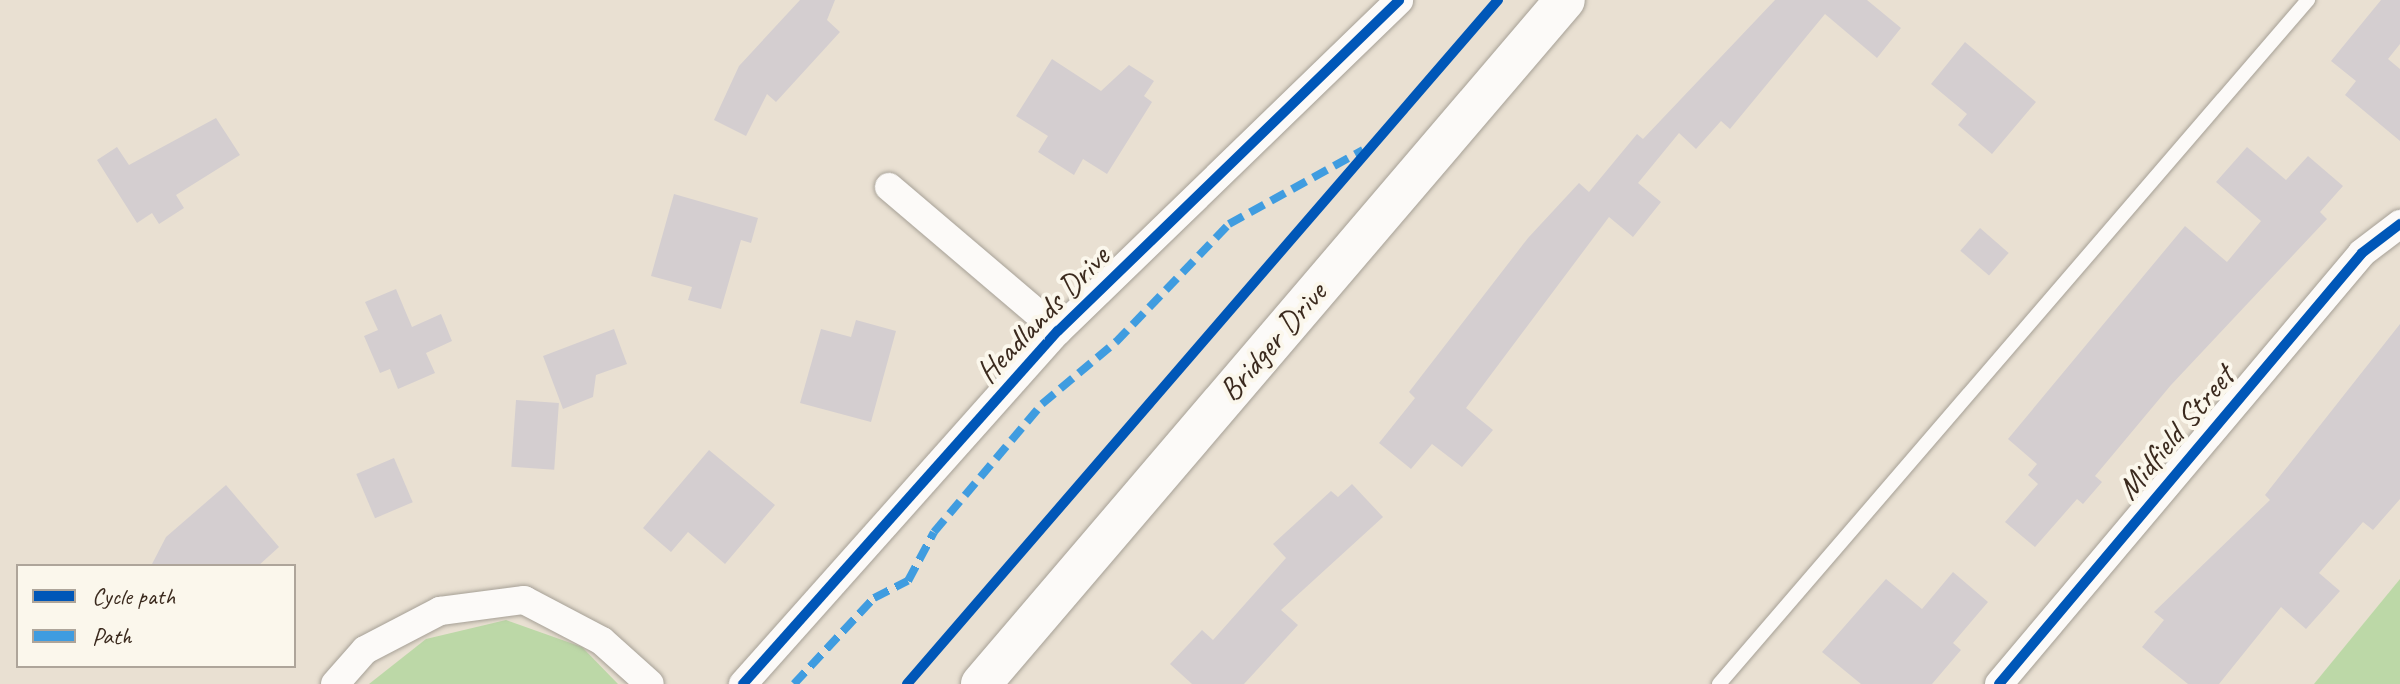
<!DOCTYPE html>
<html>
<head>
<meta charset="utf-8">
<style>
	body { margin:0 }
	#map { position:relative; width:2400px; height:684px; overflow:hidden; background:#e9e0d2; font-family:Caveat,sans-serif }
	div>[style] { position:absolute }
	.green>* { inset:0; background:#bcd8a7 }
	.building>* { inset:0; background:#d4ced0; transform-origin:0 0 }
	.roads { filter:drop-shadow(0 0 2px #a6a096) drop-shadow(0 0 2px #a6a096) }
	.lane>* { height:14px; margin:-7px; padding:0 7px; transform-origin:7px; border-radius:7px; background:#fcfaf8 }
	.street>* { height:28px; margin:-14px; padding:0 14px; transform-origin:14px; border-radius:14px; background:#fcfaf8 }
	.secondary>* { height:40px; margin:-20px; padding:0 20px; transform-origin:20px; border-radius:20px; background:#fcfaf8 }
	.quiet>* { height:8px; margin-top:-4px; transform-origin:0; background:repeating-linear-gradient(90deg,#3f9ce0 0 16px,transparent 0 24px) }
	.cycleway>* { height:10px; margin:-5px; padding:0 5px; transform-origin:5px; border-radius:5px; background:#0057b8 }
	span { translate:-50% -50%; white-space:nowrap; text-align:center; line-height:1.15; -webkit-text-stroke:8px #fbf7ec; paint-order:stroke }
	.street-label { font-size:32px; color:#3b2a1e }
	.legend { position:absolute; left:16px; top:564px; width:280px; height:104px; box-sizing:border-box; background:#fbf7ec; border:2px solid #aea59a; margin:0; padding:10px 14px; list-style:none; font-size:24px; color:#3b2a1e }
	.legend li { display:flex; align-items:center; gap:16px; height:40px }
	.legend b { width:40px; border:2px solid #aea59a }
</style>
</head>
<body>
<div id="map">
	<div class="green">
		<div style="clip-path:polygon(2400px 579px,2400px 684px,2314px 684px)"></div>
		<div style="clip-path:polygon(506px 620px,582px 647px,618px 684px,369px 684px,426px 639px)"></div>
	</div>
	<div class="building">
		<div style="clip-path:polygon(800px 0,835px 0,827px 20px,840px 32px,776px 102px,767px 94px,746px 136px,714px 120px,739px 66px)"></div>
		<div style="clip-path:polygon(1775px 0,1867px 0,1901px 28px,1877px 58px,1825px 14px,1730px 129px,1721px 121px,1696px 149px,1679px 133px,1638px 183px,1661px 202px,1633px 237px,1609px 217px,1466px 408px,1493px 430px,1462px 467px,1432px 444px,1411px 469px,1379px 443px,1415px 398px,1409px 392px,1528px 238px,1579px 183px,1589px 192px,1637px 134px,1643px 139px)"></div>
		<div style="clip-path:polygon(2381px 0,2400px 0,2400px 44px,2388px 59px,2400px 69px,2400px 141px,2345px 95px,2356px 81px,2331px 61px)"></div>
		<div style="clip-path:polygon(1965px 42px,2036px 102px,1992px 154px,1958px 125px,1967px 114px,1931px 84px)"></div>
		<div style="clip-path:polygon(1052px 59px,1101px 91px,1129px 65px,1154px 81px,1144px 96px,1152px 102px,1107px 174px,1083px 159px,1074px 175px,1038px 152px,1048px 136px,1016px 116px)"></div>
		<div style="clip-path:polygon(216px 118px,240px 155px,176px 195px,184px 208px,159px 224px,152px 213px,137px 223px,97px 160px,117px 147px,129px 165px)"></div>
		<div style="clip-path:polygon(2247px 147px,2286px 180px,2308px 156px,2343px 186px,2320px 212px,2327px 219px,2171px 385px,2095px 476px,2102px 482px,2083px 504px,2077px 499px,2035px 547px,2005px 522px,2038px 484px,2028px 475px,2037px 464px,2008px 439px,2185px 226px,2227px 262px,2261px 221px,2216px 182px)"></div>
		<div style="clip-path:polygon(674px 194px,758px 218px,751px 243px,741px 240px,721px 309px,688px 300px,692px 287px,651px 276px)"></div>
		<div style="left:1980px;top:228px;width:38px;height:30px;rotate:41deg"></div>
		<div style="clip-path:polygon(396px 289px,412px 327px,441px 314px,452px 341px,426px 353px,435px 373px,398px 389px,390px 369px,380px 373px,364px 336px,378px 330px,365px 302px)"></div>
		<div style="clip-path:polygon(856px 320px,896px 331px,871px 422px,800px 403px,821px 329px,851px 337px)"></div>
		<div style="clip-path:polygon(2400px 324px,2400px 499px,2373px 530px,2363px 522px,2319px 573px,2340px 591px,2306px 629px,2281px 607px,2219px 684px,2188px 684px,2142px 647px,2164px 620px,2154px 612px,2270px 500px,2265px 495px)"></div>
		<div style="clip-path:polygon(614px 329px,627px 364px,596px 375px,593px 397px,563px 409px,543px 356px)"></div>
		<div style="left:516px;top:400px;width:43px;height:67px;rotate:4deg"></div>
		<div style="clip-path:polygon(709px 450px,775px 505px,725px 564px,688px 532px,671px 552px,643px 528px)"></div>
		<div style="left:394px;top:458px;width:48px;height:41px;rotate:67deg"></div>
		<div style="clip-path:polygon(1352px 484px,1383px 517px,1281px 610px,1298px 625px,1244px 684px,1192px 684px,1170px 664px,1202px 630px,1213px 640px,1286px 558px,1273px 544px,1331px 491px,1338px 497px)"></div>
		<div style="clip-path:polygon(226px 485px,279px 547px,258px 566px,151px 566px,166px 537px)"></div>
		<div style="clip-path:polygon(1953px 572px,1988px 602px,1953px 643px,1961px 650px,1932px 684px,1861px 684px,1822px 652px,1886px 579px,1922px 609px)"></div>
	</div>
	<div class="roads">
		<div class="lane">
			<div style="left:1719px;top:684px;width:903px;rotate:-49.27deg"></div>
		</div>
		<div class="street">
			<div style="left:889px;top:187px;width:222px;rotate:40.4deg"></div>
			<div style="left:335px;top:684px;width:45px;rotate:-48.6deg"></div>
			<div style="left:365px;top:650px;width:85px;rotate:-27.5deg"></div>
			<div style="left:440px;top:611px;width:85px;rotate:-7.5deg"></div>
			<div style="left:524px;top:600px;width:88px;rotate:27.7deg"></div>
			<div style="left:602px;top:641px;width:64px;rotate:41.9deg"></div>
			<div style="left:743px;top:684px;width:473px;rotate:-48.3deg"></div>
			<div style="left:1058px;top:331px;width:475px;rotate:-44.1deg"></div>
			<div style="left:1999px;top:684px;width:563px;rotate:-49.89deg"></div>
			<div style="left:2362px;top:253px;width:48px;rotate:-37.3deg"></div>
		</div>
		<div class="secondary">
			<div style="left:981px;top:684px;width:899px;rotate:-49.51deg"></div>
		</div>
	</div>
	<div class="quiet">
		<div style="left:794px;top:684px;width:117px;rotate:-47.1deg"></div>
		<div style="left:874px;top:598px;width:38px;rotate:-27deg"></div>
		<div style="left:908px;top:581px;width:55px;rotate:-62deg"></div>
		<div style="left:934px;top:532px;width:167px;rotate:-49.8deg"></div>
		<div style="left:1042px;top:404px;width:97px;rotate:-40deg"></div>
		<div style="left:1116px;top:342px;width:163px;rotate:-46.2deg"></div>
		<div style="left:1229px;top:224px;width:153px;rotate:-28.9deg"></div>
	</div>
	<div class="cycleway">
		<div style="left:743px;top:684px;width:473px;rotate:-48.3deg"></div>
		<div style="left:1058px;top:331px;width:475px;rotate:-44.1deg"></div>
		<div style="left:907px;top:684px;width:904px;rotate:-49.17deg"></div>
		<div style="left:1999px;top:684px;width:563px;rotate:-49.89deg"></div>
		<div style="left:2362px;top:253px;width:48px;rotate:-37.3deg"></div>
	</div>
	<div class="street-label">
		<span style="left:1043px;top:315px;rotate:-46deg">Headlands Drive</span>
		<span style="left:1273px;top:342px;rotate:-49deg">Bridger Drive</span>
		<span style="left:2176px;top:433px;rotate:-50deg">Midfield Street</span>
	</div>
	<ul class="legend">
	<li><b style="height:10px;background:#0057b8"></b>Cycle path</li>
	<li><b style="height:10px;background:#3f9ce0"></b>Path</li>
	</ul>
</div>
</body>
</html>
